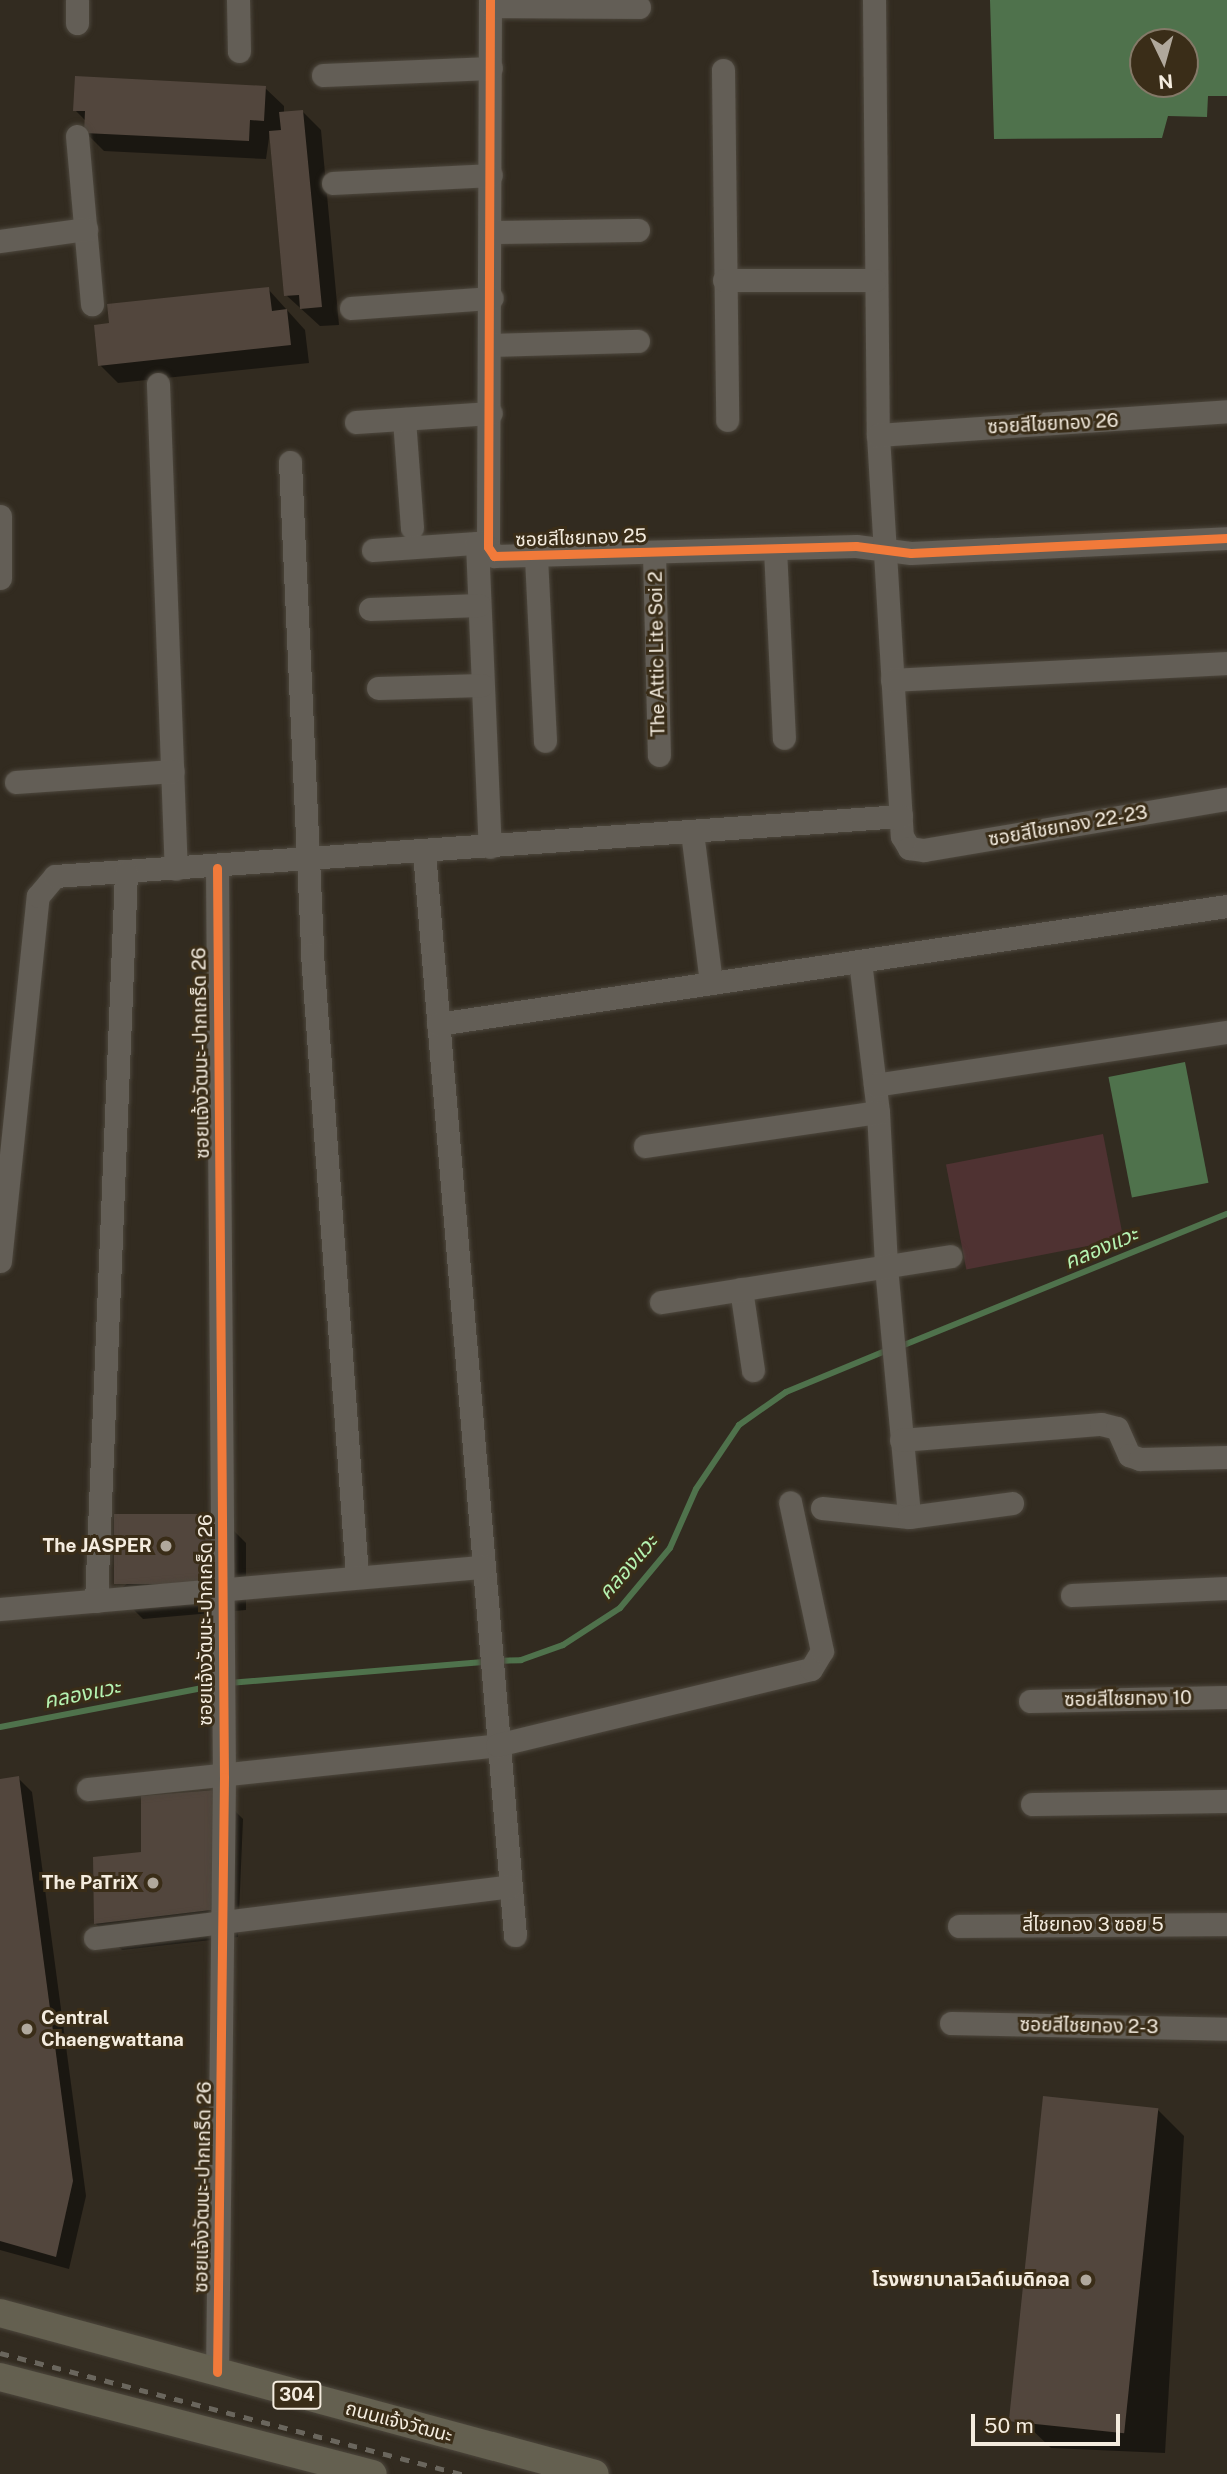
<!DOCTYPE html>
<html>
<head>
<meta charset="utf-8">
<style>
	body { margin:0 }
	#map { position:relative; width:1227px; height:2474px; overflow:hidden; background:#322b20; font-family:"Public Sans","Noto Sans Thai",sans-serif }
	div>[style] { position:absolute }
	.green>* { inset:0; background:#4f3232; transform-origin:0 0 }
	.water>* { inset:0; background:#4f724c; transform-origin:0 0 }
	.shadow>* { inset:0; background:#0007 }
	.stream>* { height:6px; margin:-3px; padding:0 3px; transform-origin:3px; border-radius:3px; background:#4f724c }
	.building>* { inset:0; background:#52463d; transform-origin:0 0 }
	.roads { filter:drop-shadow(0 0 2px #4d473d) drop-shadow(0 0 2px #4d473d) }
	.minor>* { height:23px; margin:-11.5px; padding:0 11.5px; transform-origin:11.5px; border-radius:11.5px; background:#635e56 }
	.major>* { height:28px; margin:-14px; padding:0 14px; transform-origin:14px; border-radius:14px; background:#646050 }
	.rail>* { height:5px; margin-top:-2.5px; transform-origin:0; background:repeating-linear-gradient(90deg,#6a665d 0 9px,transparent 0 18px) }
	.cycleway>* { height:9px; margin:-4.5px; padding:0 4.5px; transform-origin:4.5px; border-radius:4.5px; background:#f17a3a }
	.dots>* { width:19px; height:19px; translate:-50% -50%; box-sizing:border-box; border:4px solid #3a2d18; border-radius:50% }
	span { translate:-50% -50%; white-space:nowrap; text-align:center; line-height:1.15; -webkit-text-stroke:6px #3a2d18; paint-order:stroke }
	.shield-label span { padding:2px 5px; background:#3a2d18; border:2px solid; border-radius:5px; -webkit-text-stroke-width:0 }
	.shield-label { font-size:18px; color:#f4ecdf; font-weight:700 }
	.street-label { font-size:19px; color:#f4ecdf }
	.poi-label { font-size:19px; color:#f4ecdf; font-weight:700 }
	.right { translate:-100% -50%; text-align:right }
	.left { translate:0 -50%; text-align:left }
	.water-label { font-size:21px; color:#b5f2b1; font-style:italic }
	.north { position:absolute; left:1129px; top:28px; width:70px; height:70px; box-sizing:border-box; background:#3a2d18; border:2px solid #847968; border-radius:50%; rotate:175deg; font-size:19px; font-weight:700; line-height:28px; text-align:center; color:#f4ecdf }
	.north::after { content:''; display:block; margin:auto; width:24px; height:32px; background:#b0a89c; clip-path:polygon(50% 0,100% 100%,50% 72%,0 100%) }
	.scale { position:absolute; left:971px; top:2414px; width:149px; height:32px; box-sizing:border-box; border:4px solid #f4ecdf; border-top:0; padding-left:9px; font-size:21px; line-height:24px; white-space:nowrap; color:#f4ecdf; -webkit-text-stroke:5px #3a2d18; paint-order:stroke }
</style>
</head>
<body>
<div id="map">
	<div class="green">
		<div style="left:1103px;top:1134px;width:107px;height:160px;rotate:79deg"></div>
	</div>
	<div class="water">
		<div style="clip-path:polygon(evenodd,990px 0,1227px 0,1227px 96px,1208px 96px,1207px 117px,1168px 116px,1162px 138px,994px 139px,990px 0,1185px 42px,1185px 84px,1143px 84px,1143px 42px,1185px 42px)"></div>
		<div style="left:1185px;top:1062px;width:123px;height:78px;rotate:79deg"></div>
	</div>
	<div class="shadow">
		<div style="clip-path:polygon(265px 88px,284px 106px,284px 114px,303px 112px,321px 130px,339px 325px,320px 326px,286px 295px,270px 131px,266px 159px,104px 151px,85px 132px,86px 121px,75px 110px)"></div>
		<div style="clip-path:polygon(268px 289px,305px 330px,309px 363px,118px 383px,100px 365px)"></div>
		<div style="clip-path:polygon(219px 1516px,246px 1543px,246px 1610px,143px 1619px,116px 1592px)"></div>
		<div style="clip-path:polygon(18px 1778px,32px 1792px,86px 2196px,69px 2269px,0 2250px,0 1780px)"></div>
		<div style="clip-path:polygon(216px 1792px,243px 1819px,238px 1937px,122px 1950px,95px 1923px,143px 1854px)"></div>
		<div style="clip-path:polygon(1157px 2109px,1184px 2136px,1165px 2453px,1051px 2448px,1023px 2421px)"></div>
	</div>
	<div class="stream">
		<div style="left:899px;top:1347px;width:354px;rotate:-22.1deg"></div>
		<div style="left:497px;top:1661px;width:24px;rotate:-2deg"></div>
		<div style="left:521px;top:1660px;width:45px;rotate:-19.7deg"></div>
		<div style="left:563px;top:1645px;width:68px;rotate:-33deg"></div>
		<div style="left:620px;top:1608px;width:78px;rotate:-50.2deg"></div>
		<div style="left:670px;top:1548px;width:64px;rotate:-66.2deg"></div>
		<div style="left:696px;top:1489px;width:77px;rotate:-56.1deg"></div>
		<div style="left:739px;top:1425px;width:57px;rotate:-35.1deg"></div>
		<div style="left:786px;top:1392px;width:110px;rotate:-22.4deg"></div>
		<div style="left:229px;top:1683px;width:258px;rotate:-4.7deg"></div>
		<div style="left:0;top:1727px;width:222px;rotate:-10.9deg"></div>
	</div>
	<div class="building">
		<div style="clip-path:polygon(75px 76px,266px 86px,264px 121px,250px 120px,249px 141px,84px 133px,85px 111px,73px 111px)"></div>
		<div style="clip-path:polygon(303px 110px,322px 307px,300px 309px,299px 295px,284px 296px,269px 131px,281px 130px,279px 112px)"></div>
		<div style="clip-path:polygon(269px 287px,272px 311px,287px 309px,291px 345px,98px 366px,94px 325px,109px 323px,107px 304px)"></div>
		<div style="left:219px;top:1514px;width:70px;height:105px;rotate:90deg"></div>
		<div style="clip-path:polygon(19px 1776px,73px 2181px,56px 2257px,0 2241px,0 1779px)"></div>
		<div style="clip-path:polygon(216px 1790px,211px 1910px,94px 1924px,93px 1857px,141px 1852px,141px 1796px)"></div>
		<div style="left:1043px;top:2096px;width:116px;height:327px;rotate:6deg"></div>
	</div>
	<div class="roads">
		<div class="minor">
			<div style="left:77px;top:0;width:23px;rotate:90deg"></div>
			<div style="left:238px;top:0;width:51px;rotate:88.9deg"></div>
			<div style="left:490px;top:0;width:547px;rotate:90.21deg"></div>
			<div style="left:488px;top:547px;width:11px;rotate:56deg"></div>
			<div style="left:494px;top:556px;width:362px;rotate:-1.6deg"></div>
			<div style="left:856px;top:546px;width:55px;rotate:7.3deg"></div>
			<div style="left:911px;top:553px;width:316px;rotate:-2.7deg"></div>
			<div style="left:874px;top:0;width:435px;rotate:89.5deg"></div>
			<div style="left:878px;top:435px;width:402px;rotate:86.6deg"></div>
			<div style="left:902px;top:836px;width:14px;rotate:60deg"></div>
			<div style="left:909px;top:848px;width:15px;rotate:8deg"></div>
			<div style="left:924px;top:850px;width:307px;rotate:-9.6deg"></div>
			<div style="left:490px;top:6px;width:149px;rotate:0.4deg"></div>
			<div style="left:723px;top:70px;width:350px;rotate:89.3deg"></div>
			<div style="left:323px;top:75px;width:168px;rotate:-2.4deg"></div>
			<div style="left:77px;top:136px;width:169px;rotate:84.9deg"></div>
			<div style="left:333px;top:183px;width:158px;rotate:-2.9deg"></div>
			<div style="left:491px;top:232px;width:147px;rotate:-0.8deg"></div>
			<div style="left:0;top:241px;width:87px;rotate:-7.9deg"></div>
			<div style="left:724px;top:280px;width:151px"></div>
			<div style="left:351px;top:308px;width:141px;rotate:-4.1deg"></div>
			<div style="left:492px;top:345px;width:146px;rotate:-1.6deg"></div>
			<div style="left:158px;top:384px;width:485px;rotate:87.9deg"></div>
			<div style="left:404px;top:419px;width:109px;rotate:85.8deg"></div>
			<div style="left:356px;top:422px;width:135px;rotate:-3.8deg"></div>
			<div style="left:878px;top:435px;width:350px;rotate:-3.9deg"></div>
			<div style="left:290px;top:462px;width:492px;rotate:87.4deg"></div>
			<div style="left:312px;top:954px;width:623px;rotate:85.86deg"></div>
			<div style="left:0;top:516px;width:62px;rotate:90deg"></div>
			<div style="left:775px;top:549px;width:189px;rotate:87.3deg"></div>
			<div style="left:373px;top:550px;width:104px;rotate:-3.9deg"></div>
			<div style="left:477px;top:543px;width:304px;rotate:87.6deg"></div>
			<div style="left:654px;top:553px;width:202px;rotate:88.6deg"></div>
			<div style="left:536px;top:557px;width:184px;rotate:87.2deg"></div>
			<div style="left:370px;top:609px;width:109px;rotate:-2.1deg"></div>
			<div style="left:892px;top:680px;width:335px;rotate:-2.9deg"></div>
			<div style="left:378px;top:688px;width:104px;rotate:-1.7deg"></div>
			<div style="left:16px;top:782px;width:157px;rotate:-4deg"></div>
			<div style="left:692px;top:832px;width:152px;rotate:82.8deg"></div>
			<div style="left:424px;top:852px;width:1087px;rotate:85.2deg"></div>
			<div style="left:217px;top:868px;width:909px;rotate:89.56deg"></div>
			<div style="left:224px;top:1777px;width:595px;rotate:90.67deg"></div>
			<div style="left:860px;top:961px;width:152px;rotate:83.2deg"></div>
			<div style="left:878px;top:1112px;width:155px;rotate:87deg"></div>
			<div style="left:886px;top:1267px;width:251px;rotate:84.7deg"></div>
			<div style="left:438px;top:1024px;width:798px;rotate:-8.51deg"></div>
			<div style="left:875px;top:1085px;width:356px;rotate:-8.6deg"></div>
			<div style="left:645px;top:1146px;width:235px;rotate:-8.3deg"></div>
			<div style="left:0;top:1261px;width:367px;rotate:-84.1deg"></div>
			<div style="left:38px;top:896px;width:26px;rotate:-50deg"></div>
			<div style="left:55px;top:876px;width:848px;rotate:-4.06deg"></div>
			<div style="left:741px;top:1289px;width:82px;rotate:81.6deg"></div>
			<div style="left:661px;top:1302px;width:293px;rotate:-9deg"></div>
			<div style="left:901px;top:1440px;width:201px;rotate:-4.6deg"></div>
			<div style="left:1101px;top:1424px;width:16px;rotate:14deg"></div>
			<div style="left:1117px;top:1428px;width:30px;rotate:66deg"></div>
			<div style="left:1129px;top:1455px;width:12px;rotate:20deg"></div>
			<div style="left:1140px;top:1459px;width:87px;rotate:-1.3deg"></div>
			<div style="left:822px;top:1508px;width:87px;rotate:5.9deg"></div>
			<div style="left:909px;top:1517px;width:104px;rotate:-7.7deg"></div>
			<div style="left:1072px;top:1595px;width:155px;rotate:-2.6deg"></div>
			<div style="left:96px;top:1601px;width:729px;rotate:-87.64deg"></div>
			<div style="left:0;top:1609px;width:485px;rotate:-5deg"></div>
			<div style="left:1030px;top:1701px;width:197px;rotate:-1.2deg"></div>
			<div style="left:88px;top:1789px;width:411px;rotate:-6.1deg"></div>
			<div style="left:497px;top:1745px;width:323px;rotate:-13.6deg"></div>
			<div style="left:811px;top:1669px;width:21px;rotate:-59deg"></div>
			<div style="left:822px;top:1651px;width:152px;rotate:-102.1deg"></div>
			<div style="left:1032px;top:1804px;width:195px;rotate:-0.9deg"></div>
			<div style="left:959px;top:1926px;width:268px;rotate:-0.4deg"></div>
			<div style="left:95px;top:1938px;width:418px;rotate:-7.1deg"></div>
			<div style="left:951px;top:2023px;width:276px;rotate:1.2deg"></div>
		</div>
		<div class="major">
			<div style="left:0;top:2313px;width:616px;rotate:15.14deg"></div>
			<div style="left:0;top:2377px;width:385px;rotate:14.6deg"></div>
		</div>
	</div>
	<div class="rail">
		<div style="left:0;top:2353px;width:478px;rotate:14.7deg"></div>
	</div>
	<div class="cycleway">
		<div style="left:490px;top:0;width:547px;rotate:90.21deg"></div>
		<div style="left:488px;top:547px;width:11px;rotate:56deg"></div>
		<div style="left:494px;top:556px;width:362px;rotate:-1.6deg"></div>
		<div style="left:856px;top:546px;width:55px;rotate:7.3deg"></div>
		<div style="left:911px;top:553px;width:316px;rotate:-2.7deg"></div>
		<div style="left:217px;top:868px;width:909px;rotate:89.56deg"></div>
		<div style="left:224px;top:1777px;width:595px;rotate:90.67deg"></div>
	</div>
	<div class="dots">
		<div style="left:166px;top:1546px;background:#b0a89c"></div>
		<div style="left:153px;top:1883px;background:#b0a89c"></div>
		<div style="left:27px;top:2029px;background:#b0a89c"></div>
		<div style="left:1086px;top:2280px;background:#b0a89c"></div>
	</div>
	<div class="shield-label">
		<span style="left:297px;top:2395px">304</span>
	</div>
	<div class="street-label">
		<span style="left:1053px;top:424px;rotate:-3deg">ซอยสีไชยทอง 26</span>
		<span style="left:581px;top:538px;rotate:-2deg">ซอยสีไชยทอง 25</span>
		<span style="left:657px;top:654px;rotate:-91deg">The Attic Lite Soi 2</span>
		<span style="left:1068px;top:826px;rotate:-10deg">ซอยสีไชยทอง 22-23</span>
		<span style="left:201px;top:1053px;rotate:-91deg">ซอยแจ้งวัฒนะ-ปากเกร็ด 26</span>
		<span style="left:206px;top:1620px;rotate:-90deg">ซอยแจ้งวัฒนะ-ปากเกร็ด 26</span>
		<span style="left:1128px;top:1699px;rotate:-1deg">ซอยสีไชยทอง 10</span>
		<span style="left:1093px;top:1925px">สี่ไชยทอง 3 ซอย 5</span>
		<span style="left:1089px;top:2026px;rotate:1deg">ซอยสีไชยทอง 2-3</span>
		<span style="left:203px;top:2187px;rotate:-89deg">ซอยแจ้งวัฒนะ-ปากเกร็ด 26</span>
		<span style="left:399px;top:2422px;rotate:15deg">ถนนแจ้งวัฒนะ</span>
	</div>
	<div class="poi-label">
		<span class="right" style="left:152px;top:1546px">The JASPER</span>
		<span class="right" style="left:139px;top:1883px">The PaTriX</span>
		<span class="left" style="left:41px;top:2029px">Central<br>Chaengwattana</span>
		<span class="right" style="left:1070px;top:2280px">โรงพยาบาลเวิลด์เมดิคอล</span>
	</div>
	<div class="water-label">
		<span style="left:1101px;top:1248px;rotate:-23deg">คลองแวะ</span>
		<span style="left:628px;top:1567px;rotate:-49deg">คลองแวะ</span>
		<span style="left:82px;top:1694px;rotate:-11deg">คลองแวะ</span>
	</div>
	<div class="north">N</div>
	<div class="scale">50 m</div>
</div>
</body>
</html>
